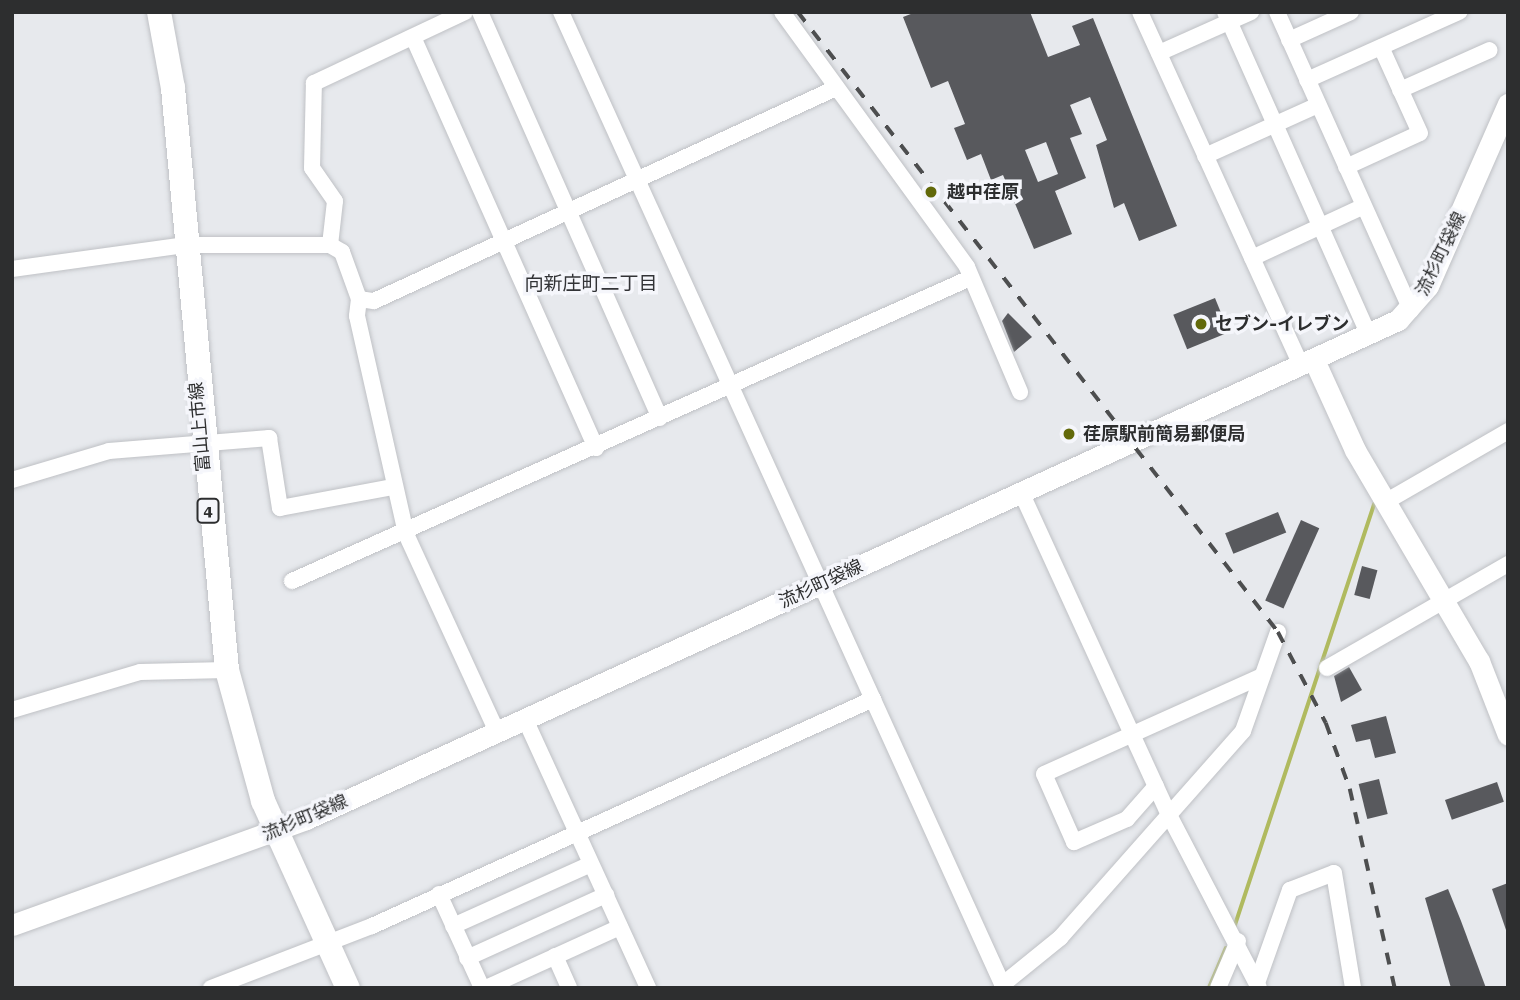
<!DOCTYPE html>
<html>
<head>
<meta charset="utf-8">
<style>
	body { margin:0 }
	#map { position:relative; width:1520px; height:1000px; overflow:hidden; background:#e7e9ed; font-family:"Roboto Serif","Noto Sans JP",serif }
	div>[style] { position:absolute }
	.stream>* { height:3.5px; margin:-1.75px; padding:0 1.75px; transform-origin:1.75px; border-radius:1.75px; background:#b0ba5f }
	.building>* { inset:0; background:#58595d; transform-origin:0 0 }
	.roads { filter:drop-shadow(0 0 2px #bfc1c5) drop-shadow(0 0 2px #bfc1c5) }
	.street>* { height:16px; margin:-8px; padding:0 8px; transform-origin:8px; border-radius:8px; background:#fff }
	.secondary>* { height:21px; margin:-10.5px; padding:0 10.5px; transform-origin:10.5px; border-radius:10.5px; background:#fff }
	.primary>* { height:24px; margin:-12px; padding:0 12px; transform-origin:12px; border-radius:12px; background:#fff }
	.rail>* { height:3.5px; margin-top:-1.75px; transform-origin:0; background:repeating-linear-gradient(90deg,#4d4e4f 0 12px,transparent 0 24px) }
	.dots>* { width:19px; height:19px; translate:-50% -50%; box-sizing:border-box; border:4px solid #f5f6fb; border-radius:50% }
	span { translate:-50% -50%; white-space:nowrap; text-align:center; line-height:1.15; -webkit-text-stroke:7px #f5f6fb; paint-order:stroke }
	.shield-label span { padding:2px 5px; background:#f5f6fb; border:2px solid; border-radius:5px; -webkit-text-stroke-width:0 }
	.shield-label { font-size:16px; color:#2d2e2f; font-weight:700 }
	.poi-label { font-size:18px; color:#2d2e2f; font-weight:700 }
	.left { translate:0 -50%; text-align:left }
	.street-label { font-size:18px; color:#2d2e2f }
	.neighbourhood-label { font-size:19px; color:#323336 }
	.frame { position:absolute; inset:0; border:14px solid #2d2e2f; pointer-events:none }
</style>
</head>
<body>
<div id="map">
	<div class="stream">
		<div style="left:1234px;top:928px;width:446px;rotate:-71.7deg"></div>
		<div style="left:1209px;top:988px;width:43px;rotate:-67deg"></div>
	</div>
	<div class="building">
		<div style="clip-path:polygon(evenodd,916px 12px,1030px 12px,1048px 57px,1080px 45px,1072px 26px,1093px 18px,1177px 226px,1139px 241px,1124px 203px,1114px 208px,1096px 145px,1107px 140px,1090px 97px,1070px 105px,1082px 134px,1070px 138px,1086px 178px,1055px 191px,1072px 234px,1034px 249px,1003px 175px,991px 180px,981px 154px,967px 160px,954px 128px,965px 124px,948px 81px,931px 88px,903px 17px,916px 12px,1046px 142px,1058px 174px,1038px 182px,1025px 150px,1046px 142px)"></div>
		<div style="left:1215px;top:298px;width:37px;height:45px;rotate:68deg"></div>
		<div style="clip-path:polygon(1008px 313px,1032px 337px,1014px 352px,1002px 321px)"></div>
		<div style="left:1278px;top:512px;width:22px;height:57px;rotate:68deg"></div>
		<div style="left:1301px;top:520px;width:20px;height:88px;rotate:24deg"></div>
		<div style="left:1362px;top:566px;width:16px;height:30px;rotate:15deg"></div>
		<div style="clip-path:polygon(1349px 667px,1362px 690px,1341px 702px,1334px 676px)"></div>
		<div style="clip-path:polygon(1386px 716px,1396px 753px,1375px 758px,1370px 739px,1356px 742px,1351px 725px)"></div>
		<div style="left:1379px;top:779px;width:36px;height:21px;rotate:76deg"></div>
		<div style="left:1497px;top:782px;width:21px;height:55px;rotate:71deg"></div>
		<div style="clip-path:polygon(1508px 883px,1508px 930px,1506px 930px,1492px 889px)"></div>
		<div style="clip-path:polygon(1448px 889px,1461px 921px,1486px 988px,1451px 988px,1425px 898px)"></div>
	</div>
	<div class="roads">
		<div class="street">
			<div style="left:480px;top:12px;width:444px;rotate:66.1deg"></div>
			<div style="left:561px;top:12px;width:1072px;rotate:65.59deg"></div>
			<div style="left:782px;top:12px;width:315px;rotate:54deg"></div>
			<div style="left:967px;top:267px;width:136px;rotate:67deg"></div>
			<div style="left:1140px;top:12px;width:389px;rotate:65.5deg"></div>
			<div style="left:1225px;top:12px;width:354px;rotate:66deg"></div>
			<div style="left:1277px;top:12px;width:327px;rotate:65.8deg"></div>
			<div style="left:413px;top:37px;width:450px;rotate:66deg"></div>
			<div style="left:1289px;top:40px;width:68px;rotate:-24.3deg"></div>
			<div style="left:1159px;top:53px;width:101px;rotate:-24deg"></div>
			<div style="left:1307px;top:80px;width:167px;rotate:-24.1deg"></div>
			<div style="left:1400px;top:90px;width:98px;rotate:-24deg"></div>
			<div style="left:1205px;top:156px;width:124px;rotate:-24.3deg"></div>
			<div style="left:1346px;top:167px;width:81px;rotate:-24.7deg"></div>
			<div style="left:1420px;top:133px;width:94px;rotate:-114.4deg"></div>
			<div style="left:330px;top:245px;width:44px;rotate:-83.5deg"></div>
			<div style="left:335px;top:201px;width:40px;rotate:-124.9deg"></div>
			<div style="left:312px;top:168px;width:85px;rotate:-88.7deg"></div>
			<div style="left:314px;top:83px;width:167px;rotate:-25.2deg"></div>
			<div style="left:1252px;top:258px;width:123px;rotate:-24.9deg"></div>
			<div style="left:12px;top:269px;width:174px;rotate:-7.9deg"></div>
			<div style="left:184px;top:245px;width:146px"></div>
			<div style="left:330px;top:245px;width:14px;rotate:30deg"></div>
			<div style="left:342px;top:252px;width:50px;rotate:70.1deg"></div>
			<div style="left:359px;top:299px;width:17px;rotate:97deg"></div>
			<div style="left:357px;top:316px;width:223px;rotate:77.3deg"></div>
			<div style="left:406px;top:534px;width:218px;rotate:65.3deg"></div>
			<div style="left:359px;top:299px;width:15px;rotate:8deg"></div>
			<div style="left:374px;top:301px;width:509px;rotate:-24.75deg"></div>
			<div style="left:12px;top:480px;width:101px;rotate:-16.6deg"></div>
			<div style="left:109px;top:451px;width:161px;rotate:-4.6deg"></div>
			<div style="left:269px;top:438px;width:71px;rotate:81.1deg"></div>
			<div style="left:280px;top:508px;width:114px;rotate:-10.6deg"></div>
			<div style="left:1022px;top:494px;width:351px;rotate:65.4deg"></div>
			<div style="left:1168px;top:813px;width:197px;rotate:62.5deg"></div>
			<div style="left:1387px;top:501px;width:140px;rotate:-30deg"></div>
			<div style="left:292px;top:581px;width:740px;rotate:-24.07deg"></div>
			<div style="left:1327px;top:668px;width:209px;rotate:-29.9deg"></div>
			<div style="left:12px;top:710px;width:134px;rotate:-16.5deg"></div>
			<div style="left:140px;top:672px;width:87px;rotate:-1.3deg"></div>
			<div style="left:525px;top:719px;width:296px;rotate:65.4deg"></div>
			<div style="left:1156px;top:786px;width:44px;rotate:131.3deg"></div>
			<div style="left:1127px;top:819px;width:58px;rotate:156.5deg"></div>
			<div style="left:1074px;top:842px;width:74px;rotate:-113.8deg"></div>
			<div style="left:1044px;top:774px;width:239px;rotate:-24.2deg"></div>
			<div style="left:439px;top:894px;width:103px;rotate:65.4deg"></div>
			<div style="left:453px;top:926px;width:151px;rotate:-24.2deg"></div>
			<div style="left:555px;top:956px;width:35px;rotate:66deg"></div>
			<div style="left:467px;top:958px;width:153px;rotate:-24.4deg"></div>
			<div style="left:1257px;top:983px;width:99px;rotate:-70.5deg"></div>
			<div style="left:1290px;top:890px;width:47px;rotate:-21.1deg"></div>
			<div style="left:1334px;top:873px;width:117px;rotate:80.6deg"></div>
			<div style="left:1002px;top:985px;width:75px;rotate:-39deg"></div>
			<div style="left:1060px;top:938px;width:276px;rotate:-48.5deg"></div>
			<div style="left:1243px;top:731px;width:105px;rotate:-70.5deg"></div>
			<div style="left:211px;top:988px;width:173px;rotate:-21.1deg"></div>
			<div style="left:372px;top:926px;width:550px;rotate:-24.37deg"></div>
			<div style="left:486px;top:988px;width:147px;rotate:-24.5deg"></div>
			<div style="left:1218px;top:988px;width:51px;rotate:-66.9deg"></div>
		</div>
		<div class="secondary">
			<div style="left:1314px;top:360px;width:99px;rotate:65.5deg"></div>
			<div style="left:1355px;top:450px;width:245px;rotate:59.6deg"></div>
			<div style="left:1479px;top:661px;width:79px;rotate:68.6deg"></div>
			<div style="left:12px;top:925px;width:313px;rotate:-19.8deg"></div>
			<div style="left:306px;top:819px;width:1201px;rotate:-24.56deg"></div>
			<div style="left:1398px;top:320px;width:45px;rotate:-48.6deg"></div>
			<div style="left:1428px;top:286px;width:199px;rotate:-66.3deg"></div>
		</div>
		<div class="primary">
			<div style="left:159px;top:12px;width:77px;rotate:79.6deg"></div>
			<div style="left:173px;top:88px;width:584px;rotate:84.7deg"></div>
			<div style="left:227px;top:670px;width:136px;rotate:74.6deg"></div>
			<div style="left:263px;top:801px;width:205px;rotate:65.6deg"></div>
		</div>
	</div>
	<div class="rail">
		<div style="left:798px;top:12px;width:784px;rotate:52.25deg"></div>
		<div style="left:1278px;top:632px;width:103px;rotate:62.2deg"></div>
		<div style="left:1326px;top:723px;width:70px;rotate:70deg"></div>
		<div style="left:1350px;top:789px;width:204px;rotate:77.3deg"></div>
	</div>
	<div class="dots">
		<div style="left:931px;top:192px;background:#62690a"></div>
		<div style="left:1201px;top:324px;background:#62690a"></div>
		<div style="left:1069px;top:434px;background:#62690a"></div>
	</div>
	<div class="shield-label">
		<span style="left:208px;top:511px">4</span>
	</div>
	<div class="poi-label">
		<span class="left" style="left:947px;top:192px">越中荏原</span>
		<span class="left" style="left:1215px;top:324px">セブン-イレブン</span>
		<span class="left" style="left:1083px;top:434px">荏原駅前簡易郵便局</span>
	</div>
	<div class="street-label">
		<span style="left:1441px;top:254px;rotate:-64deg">流杉町袋線</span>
		<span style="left:200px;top:427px;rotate:-95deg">富山上市線</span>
		<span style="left:821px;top:584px;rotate:-25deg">流杉町袋線</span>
		<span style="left:305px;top:818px;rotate:-23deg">流杉町袋線</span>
	</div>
	<div class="neighbourhood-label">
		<span style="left:591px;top:284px">向新庄町二丁目</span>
	</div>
	<div class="frame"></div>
</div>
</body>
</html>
